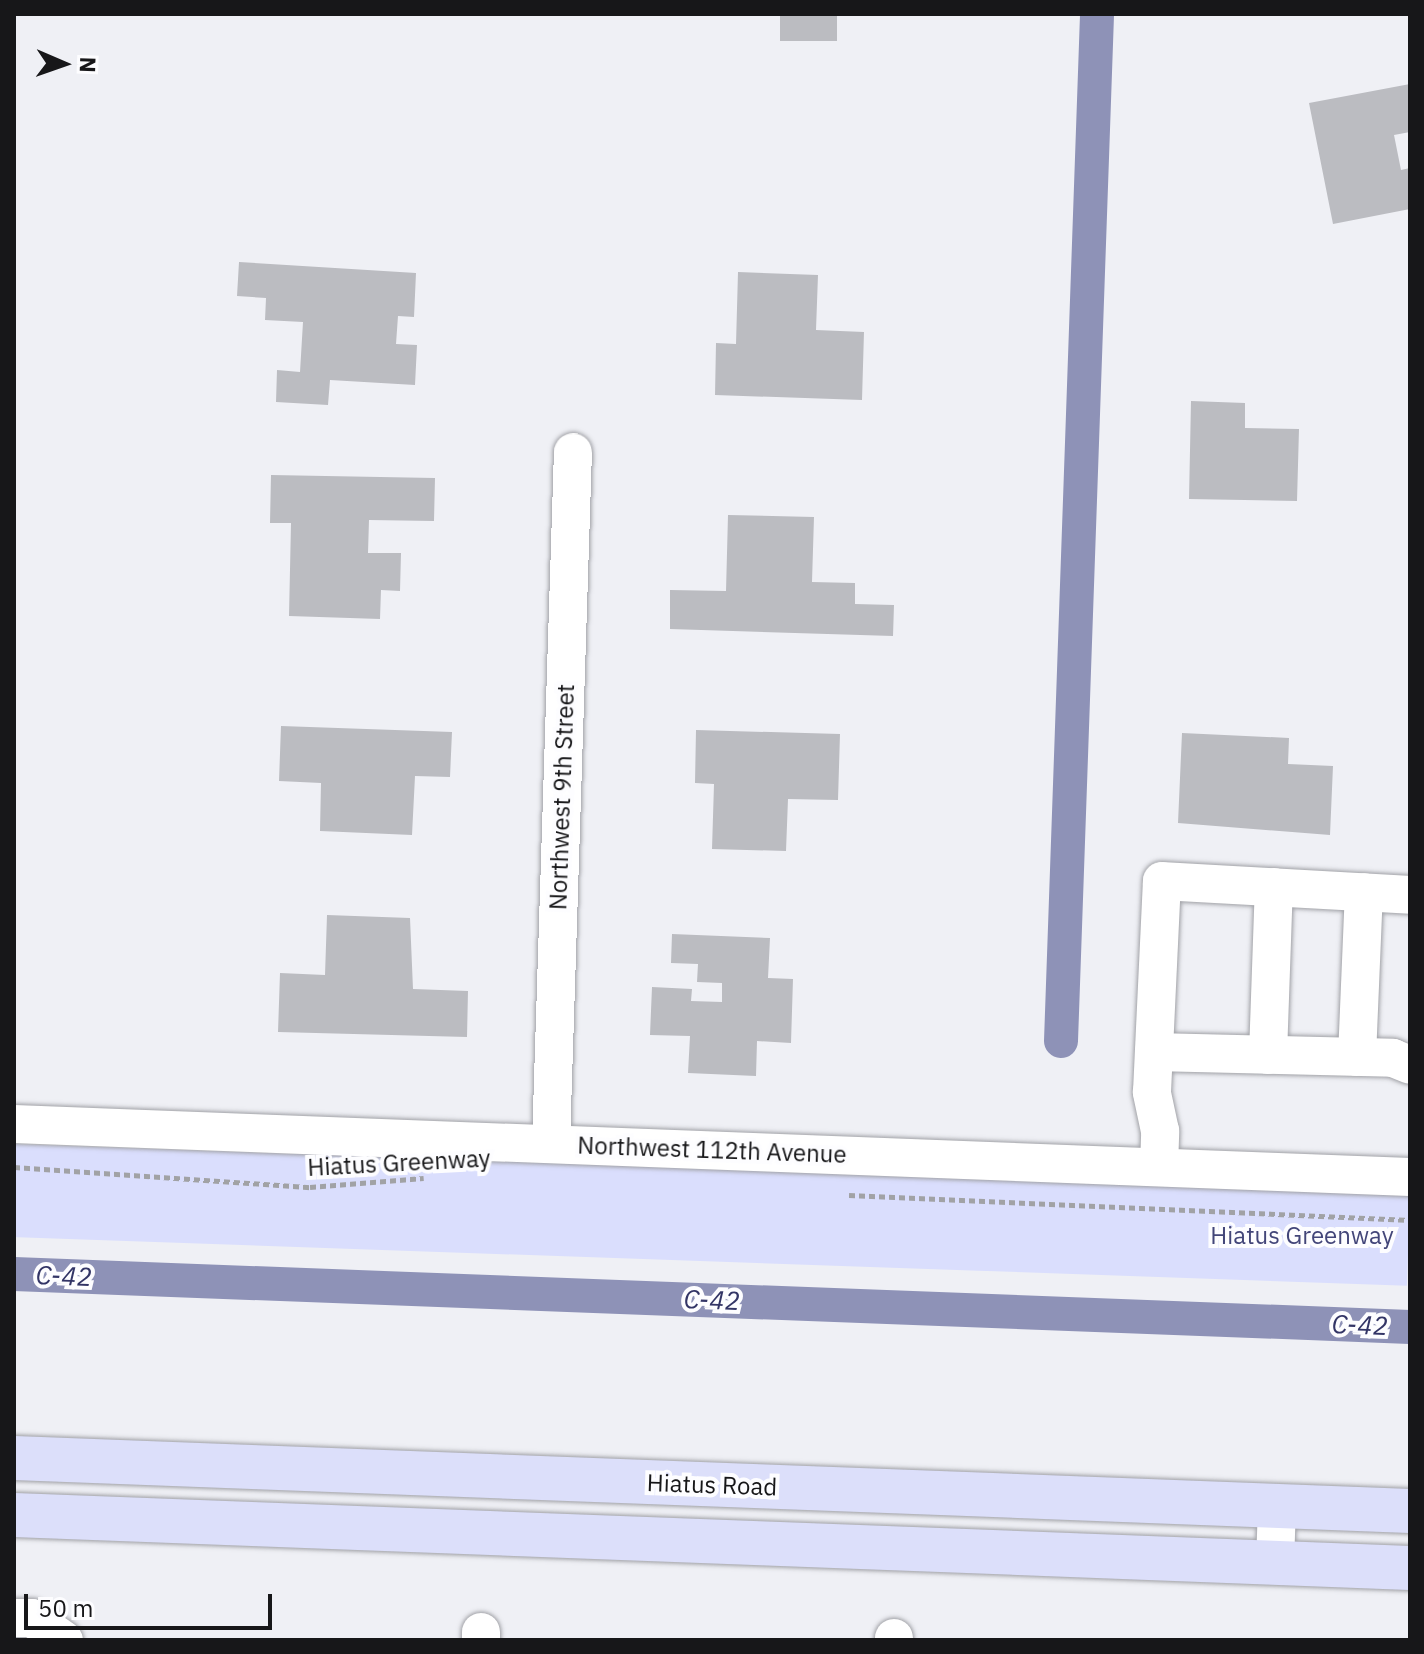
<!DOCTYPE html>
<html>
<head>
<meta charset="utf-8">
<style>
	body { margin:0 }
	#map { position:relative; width:1424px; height:1654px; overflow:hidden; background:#eff0f5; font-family:"IBM Plex Sans",sans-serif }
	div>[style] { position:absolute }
	.green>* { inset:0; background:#dadefd; transform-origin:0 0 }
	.canal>* { height:34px; margin:-17px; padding:0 17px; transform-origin:17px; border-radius:17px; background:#8e92b7 }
	.building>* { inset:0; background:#bbbcc1; transform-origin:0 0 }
	.path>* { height:5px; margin-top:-2.5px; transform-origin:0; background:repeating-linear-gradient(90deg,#a1a2a5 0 6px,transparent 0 10px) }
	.roads { filter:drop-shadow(0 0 2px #a1a2a7) drop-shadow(0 0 2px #a1a2a7) }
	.minor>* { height:38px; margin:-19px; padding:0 19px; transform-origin:19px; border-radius:19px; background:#fff }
	.major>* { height:44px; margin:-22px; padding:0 22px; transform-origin:22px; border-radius:22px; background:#dcdffa }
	span { translate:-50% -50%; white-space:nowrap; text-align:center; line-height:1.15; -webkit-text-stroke:8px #fdfdff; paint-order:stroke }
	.street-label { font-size:24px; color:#171719 }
	.park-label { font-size:24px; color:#434679 }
	.water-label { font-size:26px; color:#333566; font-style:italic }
	.frame { position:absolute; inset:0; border:16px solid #171719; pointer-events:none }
	.north { position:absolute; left:24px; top:24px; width:80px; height:80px; -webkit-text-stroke:6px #fdfdff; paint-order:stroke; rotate:92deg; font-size:22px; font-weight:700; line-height:32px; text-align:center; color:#171719 }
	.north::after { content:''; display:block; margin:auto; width:28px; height:36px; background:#171719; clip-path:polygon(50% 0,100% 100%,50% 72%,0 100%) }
	.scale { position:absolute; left:24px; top:1594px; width:248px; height:36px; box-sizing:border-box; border:4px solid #171719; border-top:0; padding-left:10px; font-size:24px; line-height:28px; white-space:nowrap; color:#171719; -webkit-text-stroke:6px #fdfdff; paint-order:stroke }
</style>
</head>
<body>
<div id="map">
	<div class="green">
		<div style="left:14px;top:1144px;width:1397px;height:93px;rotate:2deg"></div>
	</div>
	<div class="canal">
		<div style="left:1061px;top:1041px;width:1028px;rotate:-87.99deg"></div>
		<div style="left:14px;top:1274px;width:1397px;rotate:2.17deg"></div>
	</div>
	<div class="building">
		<div style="left:780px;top:14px;width:57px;height:27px"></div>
		<div style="clip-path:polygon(1410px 84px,1410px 132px,1394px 135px,1401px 170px,1410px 168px,1410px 209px,1333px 224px,1309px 103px)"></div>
		<div style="clip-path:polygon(239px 262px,416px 273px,414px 317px,398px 316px,396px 344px,417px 345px,415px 385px,330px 380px,328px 405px,276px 402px,277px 370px,300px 372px,303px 322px,265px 320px,266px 298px,237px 296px)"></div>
		<div style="clip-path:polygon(738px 272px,818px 275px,816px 330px,864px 332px,862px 400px,715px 395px,716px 343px,736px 344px)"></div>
		<div style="clip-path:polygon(1191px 401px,1245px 403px,1245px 428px,1299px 429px,1297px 501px,1189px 499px)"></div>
		<div style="clip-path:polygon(271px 475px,435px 478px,434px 521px,369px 520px,368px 553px,401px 553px,400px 591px,381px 590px,380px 619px,289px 616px,291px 523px,270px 523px)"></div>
		<div style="clip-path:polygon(728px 515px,814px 517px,812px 582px,855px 583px,855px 604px,894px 605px,893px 636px,670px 629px,670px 590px,726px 591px)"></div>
		<div style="clip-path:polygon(281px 726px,452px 732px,450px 777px,415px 776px,412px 835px,320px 831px,321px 783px,279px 781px)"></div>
		<div style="clip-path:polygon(696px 730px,840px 734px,838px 800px,788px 799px,786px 851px,712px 849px,714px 784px,695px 783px)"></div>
		<div style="clip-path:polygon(1182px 733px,1289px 738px,1288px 764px,1333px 766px,1330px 835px,1178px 823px)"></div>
		<div style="clip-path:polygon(327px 915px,410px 918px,413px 989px,468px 991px,467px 1037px,278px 1032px,280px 973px,325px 975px)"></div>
		<div style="clip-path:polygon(672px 934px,770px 938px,768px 978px,793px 979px,791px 1043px,757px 1041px,756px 1076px,688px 1073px,690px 1036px,650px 1035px,652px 987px,692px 989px,691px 1001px,722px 1002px,722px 983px,697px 982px,698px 964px,671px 963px)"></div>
	</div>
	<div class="path">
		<div style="left:14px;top:1167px;width:297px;rotate:3.9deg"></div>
		<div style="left:310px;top:1187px;width:114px;rotate:-4.5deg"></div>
		<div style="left:849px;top:1195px;width:562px;rotate:2.55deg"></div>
	</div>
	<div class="roads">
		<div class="minor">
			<div style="left:1154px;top:1052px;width:239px;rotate:1.4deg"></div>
			<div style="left:1393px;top:1058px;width:18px;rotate:22deg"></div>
			<div style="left:1268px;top:1055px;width:168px;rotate:-88deg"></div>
			<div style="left:1357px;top:1057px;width:165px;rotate:-87.6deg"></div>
			<div style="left:14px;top:1124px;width:1397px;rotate:2.17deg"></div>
			<div style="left:551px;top:1143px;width:691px;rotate:-88.18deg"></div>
			<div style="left:1159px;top:1167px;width:36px;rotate:-88deg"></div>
			<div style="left:1160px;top:1131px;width:40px;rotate:-102deg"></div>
			<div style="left:1152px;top:1092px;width:211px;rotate:-87.3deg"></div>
			<div style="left:1162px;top:881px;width:248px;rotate:3.2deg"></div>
			<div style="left:1275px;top:1563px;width:57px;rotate:-88deg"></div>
			<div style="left:14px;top:1618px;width:18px"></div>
			<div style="left:32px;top:1618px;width:39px;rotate:35deg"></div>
			<div style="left:481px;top:1640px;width:8px;rotate:-90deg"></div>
			<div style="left:894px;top:1640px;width:2px;rotate:-90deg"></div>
		</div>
		<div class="major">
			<div style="left:14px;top:1458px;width:1397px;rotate:2.17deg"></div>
			<div style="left:14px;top:1515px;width:1397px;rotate:2.17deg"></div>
		</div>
	</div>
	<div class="street-label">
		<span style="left:562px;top:797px;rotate:-88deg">Northwest 9th Street</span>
		<span style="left:712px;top:1150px;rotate:2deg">Northwest 112th Avenue</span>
		<span style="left:399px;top:1163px;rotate:-3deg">Hiatus Greenway</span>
		<span style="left:712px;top:1485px;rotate:2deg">Hiatus Road</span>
	</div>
	<div class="park-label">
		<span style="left:1302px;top:1236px">Hiatus Greenway</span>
	</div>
	<div class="water-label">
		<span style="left:64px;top:1276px;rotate:2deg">C-42</span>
		<span style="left:712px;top:1300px;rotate:2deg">C-42</span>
		<span style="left:1360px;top:1325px;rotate:2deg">C-42</span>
	</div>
	<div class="frame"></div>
	<div class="north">N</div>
	<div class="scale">50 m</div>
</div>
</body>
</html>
